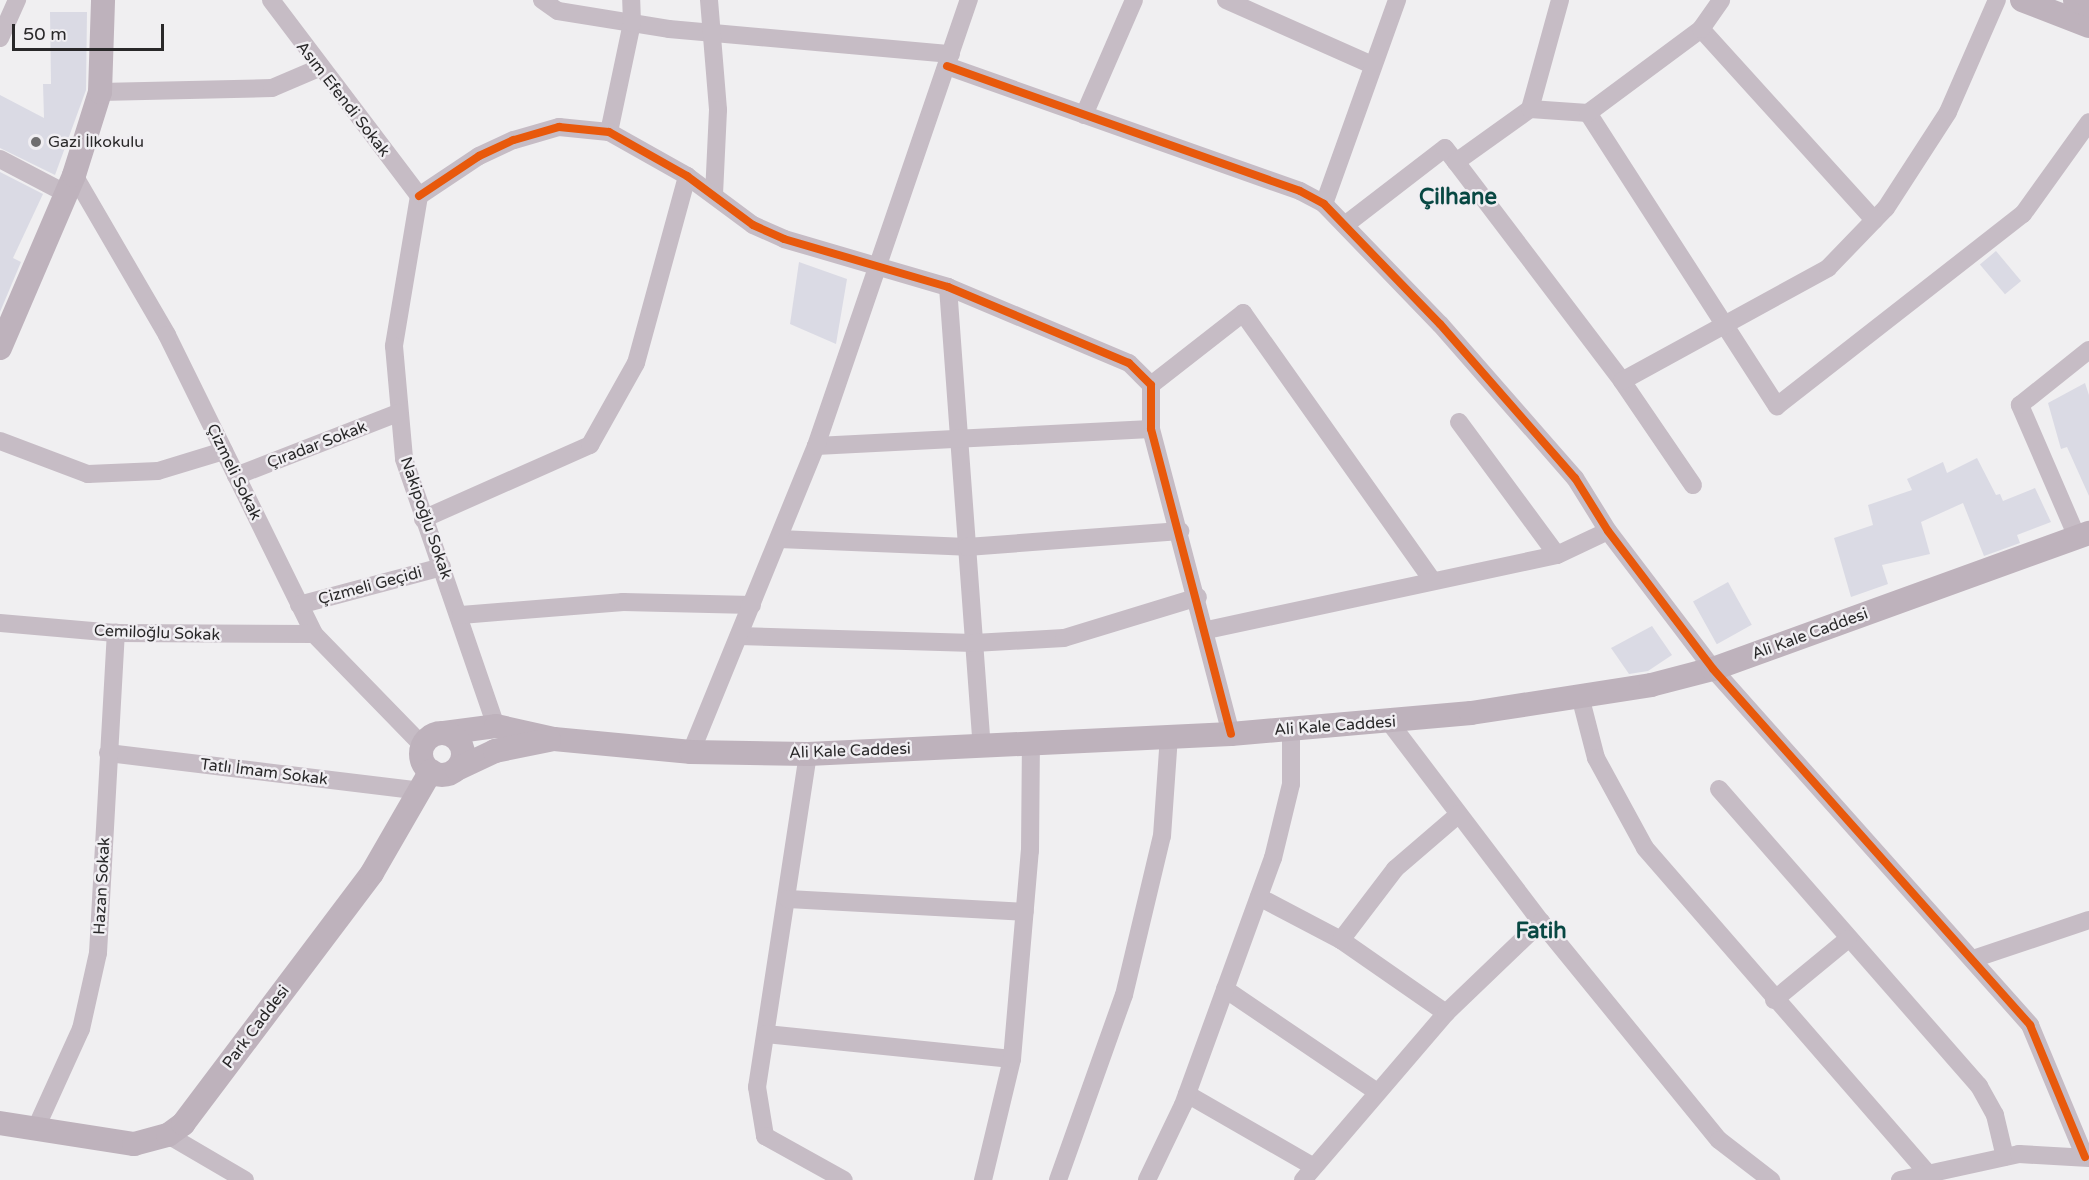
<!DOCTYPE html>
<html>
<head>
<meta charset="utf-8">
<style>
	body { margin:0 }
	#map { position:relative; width:2089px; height:1180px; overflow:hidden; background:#f0eff1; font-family:"Varela Round",sans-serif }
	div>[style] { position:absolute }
	.building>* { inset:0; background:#dadae4; transform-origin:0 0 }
	.street>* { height:18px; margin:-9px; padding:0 9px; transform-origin:9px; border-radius:9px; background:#c6bcc5 }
	.secondary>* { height:24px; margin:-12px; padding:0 12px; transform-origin:12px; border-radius:12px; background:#beb2bc }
	.secondary>.ring { margin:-12px; padding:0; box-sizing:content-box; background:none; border:24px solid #beb2bc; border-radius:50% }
	.cycleway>* { height:8px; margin:-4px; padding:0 4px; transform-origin:4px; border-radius:4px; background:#e8590c }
	.dots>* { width:16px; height:16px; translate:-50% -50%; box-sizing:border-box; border:3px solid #f0eef2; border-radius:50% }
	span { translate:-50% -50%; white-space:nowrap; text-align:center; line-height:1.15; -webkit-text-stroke:5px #f0eef2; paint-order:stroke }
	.street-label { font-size:16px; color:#292829 }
	.poi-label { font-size:16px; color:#292829 }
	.left { translate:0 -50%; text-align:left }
	.district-label { font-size:22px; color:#084843; font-weight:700 }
	.scale { position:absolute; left:12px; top:24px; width:152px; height:27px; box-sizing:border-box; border:3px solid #292829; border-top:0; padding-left:8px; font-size:18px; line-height:21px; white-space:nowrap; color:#292829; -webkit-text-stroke:4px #f0eef2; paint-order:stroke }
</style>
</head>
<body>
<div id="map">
	<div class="building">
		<div style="clip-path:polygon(50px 12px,87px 12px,86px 90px,55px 175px,0 148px,0 95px,44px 118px,43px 84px,51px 84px)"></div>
		<div style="clip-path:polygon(0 172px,43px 194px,13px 258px,21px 262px,0 312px)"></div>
		<div style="left:1996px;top:251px;width:39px;height:21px;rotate:50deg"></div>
		<div style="clip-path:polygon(799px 262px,847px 279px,836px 344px,790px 324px)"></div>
		<div style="clip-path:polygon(2085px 383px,2089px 395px,2089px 496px,2067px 447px,2061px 449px,2048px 403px)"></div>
		<div style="clip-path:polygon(1977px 458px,1996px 495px,2000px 494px,2003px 501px,2035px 488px,2051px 522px,2017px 535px,2020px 543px,1984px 556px,1963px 503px,1921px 522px,1930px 554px,1882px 565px,1888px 584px,1851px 597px,1834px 538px,1873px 525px,1868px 505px,1912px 490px,1907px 479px,1943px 462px,1947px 473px)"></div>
		<div style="left:1728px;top:582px;width:49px;height:40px;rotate:61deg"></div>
		<div style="clip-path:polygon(1652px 626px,1672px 655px,1648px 671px,1629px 674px,1611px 648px)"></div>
	</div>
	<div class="street">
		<div style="left:271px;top:0;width:246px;rotate:52.9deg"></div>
		<div style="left:542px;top:0;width:19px;rotate:35deg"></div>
		<div style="left:558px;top:11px;width:112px;rotate:9.2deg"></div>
		<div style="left:669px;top:29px;width:283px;rotate:5.1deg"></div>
		<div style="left:709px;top:0;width:110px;rotate:85.3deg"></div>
		<div style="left:718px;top:110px;width:85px;rotate:92.7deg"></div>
		<div style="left:1226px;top:0;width:160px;rotate:24deg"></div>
		<div style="left:1701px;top:29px;width:258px;rotate:47.8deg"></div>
		<div style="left:0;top:38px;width:42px;rotate:-65.9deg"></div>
		<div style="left:947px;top:66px;width:374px;rotate:19.5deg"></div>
		<div style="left:1300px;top:191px;width:27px;rotate:28deg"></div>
		<div style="left:1324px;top:204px;width:167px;rotate:46deg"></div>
		<div style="left:1440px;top:324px;width:205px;rotate:48.8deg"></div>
		<div style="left:1575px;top:478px;width:62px;rotate:58.1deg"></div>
		<div style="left:1608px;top:531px;width:173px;rotate:52.7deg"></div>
		<div style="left:1713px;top:669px;width:477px;rotate:48.3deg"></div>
		<div style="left:2030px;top:1025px;width:143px;rotate:67.4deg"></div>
		<div style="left:100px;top:92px;width:172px;rotate:-1.3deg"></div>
		<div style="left:272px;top:88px;width:51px;rotate:-23.1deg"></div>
		<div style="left:1530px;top:109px;width:113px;rotate:-74.6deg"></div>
		<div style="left:1588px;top:113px;width:349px;rotate:57.2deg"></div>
		<div style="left:1777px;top:406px;width:312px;rotate:-38deg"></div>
		<div style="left:2023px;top:214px;width:113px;rotate:-54.3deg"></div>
		<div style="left:1084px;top:115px;width:125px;rotate:-66.5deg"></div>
		<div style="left:609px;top:132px;width:111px;rotate:-78.1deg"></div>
		<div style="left:632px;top:23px;width:23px;rotate:-92deg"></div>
		<div style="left:0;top:159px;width:76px;rotate:27.6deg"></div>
		<div style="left:1456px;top:162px;width:275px;rotate:52.8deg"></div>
		<div style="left:1622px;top:381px;width:126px;rotate:55.7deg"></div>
		<div style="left:74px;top:175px;width:185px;rotate:59.8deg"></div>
		<div style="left:167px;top:335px;width:333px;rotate:63.8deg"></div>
		<div style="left:314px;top:634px;width:156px;rotate:45.8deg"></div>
		<div style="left:419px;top:196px;width:72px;rotate:-33.7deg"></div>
		<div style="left:479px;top:156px;width:38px;rotate:-25deg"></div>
		<div style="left:514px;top:140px;width:47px;rotate:-16.1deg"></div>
		<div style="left:559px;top:127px;width:50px;rotate:5.7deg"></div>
		<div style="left:609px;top:132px;width:90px;rotate:29.4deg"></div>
		<div style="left:687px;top:176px;width:82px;rotate:36.6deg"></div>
		<div style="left:753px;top:225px;width:34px;rotate:24deg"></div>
		<div style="left:784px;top:239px;width:171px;rotate:16.3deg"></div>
		<div style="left:948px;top:287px;width:196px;rotate:22.8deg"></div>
		<div style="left:1129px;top:363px;width:31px;rotate:45deg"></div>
		<div style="left:1151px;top:385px;width:44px;rotate:90deg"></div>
		<div style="left:1151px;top:429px;width:315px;rotate:75.3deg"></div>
		<div style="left:419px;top:196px;width:152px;rotate:99.5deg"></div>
		<div style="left:394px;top:346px;width:113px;rotate:84.9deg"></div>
		<div style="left:404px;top:459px;width:282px;rotate:71deg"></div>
		<div style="left:1324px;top:204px;width:217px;rotate:-70.3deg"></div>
		<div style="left:1345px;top:225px;width:126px;rotate:-37.6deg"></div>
		<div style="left:1445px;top:148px;width:18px;rotate:52deg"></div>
		<div style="left:1456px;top:162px;width:91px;rotate:-35.6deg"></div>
		<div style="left:1530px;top:109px;width:58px;rotate:3.9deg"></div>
		<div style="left:1588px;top:113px;width:141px;rotate:-36.6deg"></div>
		<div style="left:1701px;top:29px;width:35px;rotate:-55deg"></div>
		<div style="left:948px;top:287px;width:460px;rotate:85.8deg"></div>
		<div style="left:1622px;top:381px;width:235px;rotate:-28.7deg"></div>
		<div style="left:1828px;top:268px;width:83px;rotate:-46deg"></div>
		<div style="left:1886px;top:208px;width:114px;rotate:-57.1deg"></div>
		<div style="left:1948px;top:112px;width:122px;rotate:-66.4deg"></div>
		<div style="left:1151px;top:385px;width:117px;rotate:-38deg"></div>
		<div style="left:1243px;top:313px;width:327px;rotate:54.7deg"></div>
		<div style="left:1459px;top:422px;width:165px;rotate:53.6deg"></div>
		<div style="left:0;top:441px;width:94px;rotate:20.6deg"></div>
		<div style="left:88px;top:474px;width:70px;rotate:-2.5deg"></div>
		<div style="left:158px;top:471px;width:69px;rotate:-16.9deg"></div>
		<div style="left:816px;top:446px;width:335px;rotate:-2.9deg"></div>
		<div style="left:236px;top:476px;width:174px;rotate:-21.3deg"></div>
		<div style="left:423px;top:519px;width:183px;rotate:-23.9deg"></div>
		<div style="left:590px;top:445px;width:94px;rotate:-60.7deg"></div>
		<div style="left:636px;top:363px;width:194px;rotate:-74.7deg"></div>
		<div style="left:2077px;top:537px;width:144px;rotate:-113.4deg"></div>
		<div style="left:2020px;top:405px;width:88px;rotate:-38.6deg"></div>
		<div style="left:779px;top:539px;width:188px;rotate:2.4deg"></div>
		<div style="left:967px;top:547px;width:214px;rotate:-4.3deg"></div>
		<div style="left:299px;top:605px;width:148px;rotate:-14.9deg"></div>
		<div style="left:461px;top:615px;width:163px;rotate:-4.6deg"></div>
		<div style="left:623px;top:602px;width:129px;rotate:1.3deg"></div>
		<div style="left:0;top:623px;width:116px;rotate:4.9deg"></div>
		<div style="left:116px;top:633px;width:198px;rotate:0.3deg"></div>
		<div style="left:1207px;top:630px;width:358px;rotate:-12.1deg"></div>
		<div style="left:1557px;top:555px;width:56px;rotate:-25.2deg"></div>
		<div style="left:739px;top:636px;width:235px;rotate:1.7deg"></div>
		<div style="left:974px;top:643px;width:90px;rotate:-3.2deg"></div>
		<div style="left:1064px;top:638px;width:140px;rotate:-17deg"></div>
		<div style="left:1580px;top:696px;width:64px;rotate:75.5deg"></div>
		<div style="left:1596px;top:758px;width:102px;rotate:61.4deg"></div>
		<div style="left:1645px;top:848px;width:432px;rotate:49deg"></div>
		<div style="left:1390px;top:723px;width:250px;rotate:52.8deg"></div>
		<div style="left:1541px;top:922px;width:281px;rotate:50.8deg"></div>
		<div style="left:1719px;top:1140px;width:66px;rotate:37.6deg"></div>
		<div style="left:691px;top:752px;width:331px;rotate:-67.8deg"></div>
		<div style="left:816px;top:446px;width:472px;rotate:-71.1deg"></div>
		<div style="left:108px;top:753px;width:314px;rotate:6.9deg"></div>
		<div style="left:808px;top:754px;width:337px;rotate:98.7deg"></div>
		<div style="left:757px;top:1087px;width:50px;rotate:80.7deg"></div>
		<div style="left:765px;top:1136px;width:90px;rotate:29.1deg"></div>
		<div style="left:1719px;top:789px;width:395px;rotate:48.8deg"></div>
		<div style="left:1979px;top:1086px;width:33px;rotate:61deg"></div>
		<div style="left:1995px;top:1115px;width:43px;rotate:76.6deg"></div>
		<div style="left:1259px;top:897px;width:93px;rotate:27.7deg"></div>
		<div style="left:1341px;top:940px;width:128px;rotate:34.8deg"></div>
		<div style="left:788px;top:899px;width:237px;rotate:3.1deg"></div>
		<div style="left:1341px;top:940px;width:89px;rotate:-52.7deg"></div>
		<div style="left:1395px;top:869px;width:84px;rotate:-40.7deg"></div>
		<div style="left:1973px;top:959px;width:122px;rotate:-18.6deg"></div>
		<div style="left:1225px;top:989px;width:184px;rotate:34.1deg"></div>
		<div style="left:1774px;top:1000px;width:96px;rotate:-39.5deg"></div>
		<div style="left:766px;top:1034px;width:247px;rotate:5.8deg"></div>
		<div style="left:1187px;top:1094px;width:144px;rotate:29.9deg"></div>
		<div style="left:36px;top:1128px;width:109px;rotate:-65.6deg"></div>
		<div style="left:81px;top:1029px;width:78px;rotate:-77.4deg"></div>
		<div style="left:98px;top:953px;width:321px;rotate:-86.8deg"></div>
		<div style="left:168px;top:1135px;width:89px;rotate:30.3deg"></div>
		<div style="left:983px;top:1180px;width:124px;rotate:-76.5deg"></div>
		<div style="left:1012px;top:1059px;width:209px;rotate:-85.1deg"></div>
		<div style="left:1030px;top:851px;width:108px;rotate:-89.5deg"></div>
		<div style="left:1058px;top:1180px;width:196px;rotate:-70.4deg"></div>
		<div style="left:1124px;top:995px;width:163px;rotate:-76.6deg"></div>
		<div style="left:1162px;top:836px;width:101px;rotate:-86deg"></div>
		<div style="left:1147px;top:1180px;width:83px;rotate:-64.4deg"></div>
		<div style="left:1183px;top:1105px;width:263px;rotate:-70deg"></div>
		<div style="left:1273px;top:858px;width:76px;rotate:-76.3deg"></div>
		<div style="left:1291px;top:784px;width:56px;rotate:-90deg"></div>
		<div style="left:1303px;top:1180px;width:220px;rotate:-49.4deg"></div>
		<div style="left:1446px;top:1013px;width:132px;rotate:-43.8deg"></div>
		<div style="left:1900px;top:1180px;width:122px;rotate:-12.3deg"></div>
		<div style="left:2019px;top:1154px;width:70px;rotate:3.3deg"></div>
	</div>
	<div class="secondary">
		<div style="left:2022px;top:0;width:72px;rotate:21.2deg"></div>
		<div style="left:2075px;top:0;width:15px;rotate:20deg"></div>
		<div style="left:0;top:348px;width:188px;rotate:-66.8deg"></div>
		<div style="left:74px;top:175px;width:87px;rotate:-72.6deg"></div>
		<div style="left:100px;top:92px;width:92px;rotate:-88.1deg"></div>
		<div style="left:444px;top:733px;width:52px;rotate:-7.7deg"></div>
		<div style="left:496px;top:726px;width:59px;rotate:12.6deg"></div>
		<div style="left:554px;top:739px;width:138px;rotate:5.4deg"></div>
		<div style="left:691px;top:752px;width:117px;rotate:1deg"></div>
		<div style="left:808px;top:754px;width:423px;rotate:-2.7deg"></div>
		<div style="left:1231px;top:734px;width:241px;rotate:-5deg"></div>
		<div style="left:1471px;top:713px;width:182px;rotate:-8.8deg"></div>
		<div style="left:1651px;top:685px;width:64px;rotate:-14.5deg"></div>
		<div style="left:1713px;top:669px;width:400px;rotate:-19.9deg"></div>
		<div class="ring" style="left:421px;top:733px;width:18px;height:18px"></div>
		<div style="left:457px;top:769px;width:42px;rotate:-25.3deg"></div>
		<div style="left:495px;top:751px;width:55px;rotate:-11.5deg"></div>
		<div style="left:0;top:1123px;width:136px;rotate:8.9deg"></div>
		<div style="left:134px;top:1144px;width:35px;rotate:-15deg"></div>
		<div style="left:168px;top:1135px;width:19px;rotate:-36deg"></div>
		<div style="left:183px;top:1124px;width:314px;rotate:-53deg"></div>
		<div style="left:372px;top:873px;width:118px;rotate:-60deg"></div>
	</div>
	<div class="cycleway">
		<div style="left:947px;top:66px;width:374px;rotate:19.5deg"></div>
		<div style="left:1300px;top:191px;width:27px;rotate:28deg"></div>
		<div style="left:1324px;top:204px;width:167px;rotate:46deg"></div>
		<div style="left:1440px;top:324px;width:205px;rotate:48.8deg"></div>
		<div style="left:1575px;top:478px;width:62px;rotate:58.1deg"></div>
		<div style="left:1608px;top:531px;width:173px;rotate:52.7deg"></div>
		<div style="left:1713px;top:669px;width:477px;rotate:48.3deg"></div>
		<div style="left:2030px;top:1025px;width:143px;rotate:67.4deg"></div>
		<div style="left:419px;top:196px;width:72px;rotate:-33.7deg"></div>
		<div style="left:479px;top:156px;width:38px;rotate:-25deg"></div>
		<div style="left:514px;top:140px;width:47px;rotate:-16.1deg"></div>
		<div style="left:559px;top:127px;width:50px;rotate:5.7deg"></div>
		<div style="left:609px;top:132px;width:90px;rotate:29.4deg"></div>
		<div style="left:687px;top:176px;width:82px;rotate:36.6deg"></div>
		<div style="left:753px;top:225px;width:34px;rotate:24deg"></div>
		<div style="left:784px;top:239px;width:171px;rotate:16.3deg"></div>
		<div style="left:948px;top:287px;width:196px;rotate:22.8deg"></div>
		<div style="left:1129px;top:363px;width:31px;rotate:45deg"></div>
		<div style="left:1151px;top:385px;width:44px;rotate:90deg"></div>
		<div style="left:1151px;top:429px;width:315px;rotate:75.3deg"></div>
	</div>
	<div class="dots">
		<div style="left:36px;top:142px;background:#6f6e6f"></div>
	</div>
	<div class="street-label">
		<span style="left:343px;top:99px;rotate:52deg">Asım Efendi Sokak</span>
		<span style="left:317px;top:445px;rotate:-21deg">Çıradar Sokak</span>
		<span style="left:234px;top:472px;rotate:64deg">Çizmeli Sokak</span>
		<span style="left:426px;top:518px;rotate:71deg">Nakipoğlu Sokak</span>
		<span style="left:370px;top:586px;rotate:-15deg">Çizmeli Geçidi</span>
		<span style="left:157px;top:633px;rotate:2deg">Cemiloğlu Sokak</span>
		<span style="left:1810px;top:634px;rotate:-20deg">Ali Kale Caddesi</span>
		<span style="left:1335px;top:726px;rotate:-4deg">Ali Kale Caddesi</span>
		<span style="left:850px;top:751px;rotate:-2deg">Ali Kale Caddesi</span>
		<span style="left:264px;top:772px;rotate:7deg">Tatlı İmam Sokak</span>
		<span style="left:102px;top:886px;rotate:-87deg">Hazan Sokak</span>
		<span style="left:256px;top:1027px;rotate:-53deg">Park Caddesi</span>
	</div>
	<div class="poi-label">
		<span class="left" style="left:48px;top:142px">Gazi İlkokulu</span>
	</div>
	<div class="district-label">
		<span style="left:1458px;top:198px">Çilhane</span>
		<span style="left:1541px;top:932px">Fatih</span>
	</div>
	<div class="scale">50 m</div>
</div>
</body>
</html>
